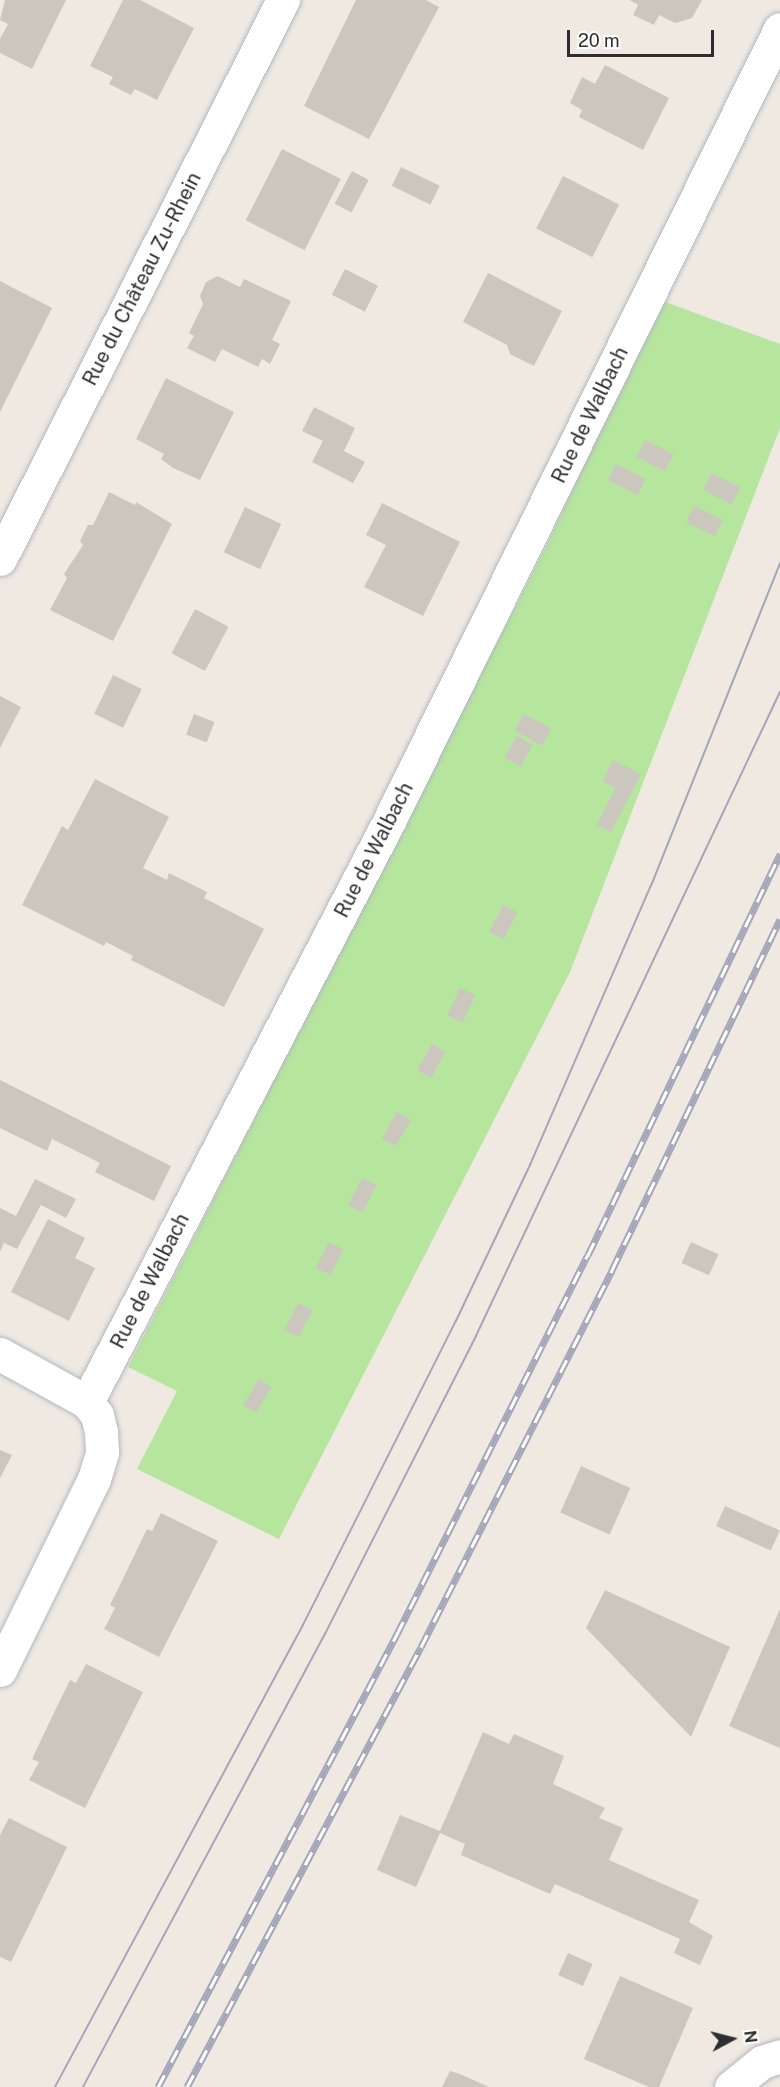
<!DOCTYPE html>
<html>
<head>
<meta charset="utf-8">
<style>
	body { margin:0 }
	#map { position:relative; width:780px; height:2087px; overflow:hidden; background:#efe9e1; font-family:"Public Sans",sans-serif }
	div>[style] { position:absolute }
	.green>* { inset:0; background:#b6e59e }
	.building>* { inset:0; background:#cbc7bf; transform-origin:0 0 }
	.roads { filter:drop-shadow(0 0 2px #b4b7c1) drop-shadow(0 0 2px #b4b7c1) }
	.minor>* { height:33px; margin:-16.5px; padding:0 16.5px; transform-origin:16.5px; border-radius:16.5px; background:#fff }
	.tram>* { height:1.5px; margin:-0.75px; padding:0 0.75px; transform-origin:0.75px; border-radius:0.75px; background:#a3a6b8 }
	.rail>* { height:7px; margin-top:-3.5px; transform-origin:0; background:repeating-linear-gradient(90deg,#fff 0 14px,#a3a6b8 0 28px); box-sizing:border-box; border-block:2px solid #a3a6b8 }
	span { translate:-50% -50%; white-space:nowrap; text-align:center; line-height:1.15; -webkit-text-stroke:5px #fff; paint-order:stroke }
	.street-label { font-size:20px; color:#2e2e2e }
	.north { position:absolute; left:702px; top:2009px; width:60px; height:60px; -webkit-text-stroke:4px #fff; paint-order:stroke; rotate:83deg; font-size:16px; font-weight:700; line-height:24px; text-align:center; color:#2e2e2e }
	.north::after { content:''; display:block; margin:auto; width:21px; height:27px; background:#2e2e2e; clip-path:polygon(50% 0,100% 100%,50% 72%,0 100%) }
	.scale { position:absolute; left:567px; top:30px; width:147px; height:27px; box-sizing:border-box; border:3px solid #2e2e2e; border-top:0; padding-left:8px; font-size:18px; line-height:21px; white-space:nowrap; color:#2e2e2e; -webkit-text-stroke:4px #fff; paint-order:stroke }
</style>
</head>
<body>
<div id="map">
	<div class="green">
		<div style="clip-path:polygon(660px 300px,780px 344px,780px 428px,570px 972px,279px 1539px,137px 1469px,177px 1391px,128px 1367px,547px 545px)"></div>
	</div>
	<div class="building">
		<div style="clip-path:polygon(5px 0,66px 0,32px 69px,0 53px,0 39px,8px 24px,0 20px)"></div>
		<div style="clip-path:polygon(123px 0,140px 0,194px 28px,157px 100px,135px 89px,131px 95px,109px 84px,113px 77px,90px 66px)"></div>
		<div style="clip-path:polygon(356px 0,426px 0,439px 7px,369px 139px,304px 106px)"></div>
		<div style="clip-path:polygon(630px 0,702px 0,692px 18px,675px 23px,659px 15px,654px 25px,633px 15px,638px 5px)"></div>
		<div style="clip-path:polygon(605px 65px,669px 98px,643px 150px,579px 117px,582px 110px,570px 103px,582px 77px,595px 84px)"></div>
		<div style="left:282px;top:149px;width:66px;height:80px;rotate:27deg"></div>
		<div style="left:401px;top:167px;width:43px;height:21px;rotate:26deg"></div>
		<div style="left:352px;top:171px;width:19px;height:37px;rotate:28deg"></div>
		<div style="left:563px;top:176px;width:63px;height:59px;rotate:27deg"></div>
		<div style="left:345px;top:269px;width:37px;height:29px;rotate:27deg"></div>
		<div style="clip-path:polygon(488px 273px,562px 311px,534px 366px,510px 354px,507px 345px,463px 322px)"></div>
		<div style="clip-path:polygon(218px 276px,240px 287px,244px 279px,291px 301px,272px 340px,280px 344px,270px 364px,262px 359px,258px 367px,222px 349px,215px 362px,187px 348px,194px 336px,189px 333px,203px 304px,200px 296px,206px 282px)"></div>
		<div style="clip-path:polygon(0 281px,52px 308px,0 412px)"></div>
		<div style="clip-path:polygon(166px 378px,234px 412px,200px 480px,173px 468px,161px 459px,164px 454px,136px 439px)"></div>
		<div style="clip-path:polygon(314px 407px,355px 428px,344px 451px,365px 462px,353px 483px,312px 462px,323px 441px,302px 431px)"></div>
		<div style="left:645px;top:440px;width:32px;height:19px;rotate:26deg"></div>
		<div style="left:616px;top:464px;width:33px;height:18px;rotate:27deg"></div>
		<div style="left:712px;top:473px;width:32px;height:19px;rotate:28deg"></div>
		<div style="clip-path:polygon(109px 492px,135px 505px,136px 502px,172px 524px,113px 641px,50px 610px,67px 578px,64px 574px,83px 545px,80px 541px,88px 525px,93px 525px)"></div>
		<div style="clip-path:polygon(382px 503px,460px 542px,423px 616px,364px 587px,386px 545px,366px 535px)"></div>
		<div style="left:694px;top:506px;width:32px;height:18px;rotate:26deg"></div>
		<div style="left:245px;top:507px;width:40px;height:50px;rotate:25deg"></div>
		<div style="left:195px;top:609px;width:38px;height:50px;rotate:28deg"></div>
		<div style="left:113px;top:675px;width:32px;height:43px;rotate:26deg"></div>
		<div style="clip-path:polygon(0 696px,21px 707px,0 748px)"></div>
		<div style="left:194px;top:714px;width:22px;height:22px;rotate:21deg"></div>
		<div style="left:524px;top:714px;width:31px;height:19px;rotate:29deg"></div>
		<div style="left:517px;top:736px;width:18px;height:25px;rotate:29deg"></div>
		<div style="clip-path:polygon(613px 760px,641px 774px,611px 832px,597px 825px,615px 788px,603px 781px)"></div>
		<div style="clip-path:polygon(95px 779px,169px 817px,143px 868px,167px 880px,169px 873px,207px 892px,204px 898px,264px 929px,224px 1007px,131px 960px,133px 956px,106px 942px,104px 946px,22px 905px,62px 826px,68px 830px)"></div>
		<div style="left:503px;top:905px;width:16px;height:30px;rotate:27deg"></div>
		<div style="left:460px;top:988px;width:17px;height:30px;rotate:25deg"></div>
		<div style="left:432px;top:1044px;width:16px;height:30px;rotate:30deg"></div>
		<div style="clip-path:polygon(0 1080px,171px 1166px,154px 1201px,95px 1172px,100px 1163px,52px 1139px,47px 1151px,0 1128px)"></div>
		<div style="left:397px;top:1112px;width:16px;height:30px;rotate:30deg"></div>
		<div style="left:362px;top:1178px;width:16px;height:30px;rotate:27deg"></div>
		<div style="clip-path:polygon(35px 1179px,76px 1199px,66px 1218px,41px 1205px,17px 1249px,4px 1243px,0 1252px,0 1208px,16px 1216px)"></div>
		<div style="clip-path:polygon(48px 1219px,85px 1238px,75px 1258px,95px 1268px,69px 1321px,11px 1292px)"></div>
		<div style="left:329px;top:1242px;width:16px;height:29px;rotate:27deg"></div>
		<div style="left:691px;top:1242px;width:30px;height:23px;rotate:24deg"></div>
		<div style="left:298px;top:1303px;width:16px;height:30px;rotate:27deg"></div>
		<div style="left:259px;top:1379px;width:15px;height:30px;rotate:32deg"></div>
		<div style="clip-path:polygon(0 1450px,12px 1455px,0 1478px)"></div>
		<div style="left:581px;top:1466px;width:54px;height:51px;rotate:24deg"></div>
		<div style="left:725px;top:1506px;width:60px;height:22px;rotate:24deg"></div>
		<div style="clip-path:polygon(161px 1513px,218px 1541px,159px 1657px,104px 1629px,115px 1608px,110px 1605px,118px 1589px,147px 1529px,152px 1531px)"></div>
		<div style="clip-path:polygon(605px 1590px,730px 1647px,691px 1737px,586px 1628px)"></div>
		<div style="clip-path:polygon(780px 1609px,780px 1748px,729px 1726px)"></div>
		<div style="clip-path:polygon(86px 1664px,143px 1692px,85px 1808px,29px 1780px,39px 1762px,32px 1759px,50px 1721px,70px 1680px,76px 1683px)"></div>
		<div style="clip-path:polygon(483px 1732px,509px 1744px,514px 1734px,564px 1756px,553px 1784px,605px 1808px,599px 1818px,623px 1828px,609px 1860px,699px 1900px,689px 1922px,713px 1936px,700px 1965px,674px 1953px,680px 1939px,555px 1884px,550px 1894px,461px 1855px,465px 1844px,440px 1833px,416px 1887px,377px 1870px,400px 1815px,440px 1831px)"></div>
		<div style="clip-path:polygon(9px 1818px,67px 1847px,11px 1962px,0 1957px,0 1835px)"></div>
		<div style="left:568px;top:1953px;width:27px;height:24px;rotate:24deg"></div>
		<div style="clip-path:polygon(620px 1976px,693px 2008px,659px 2087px,649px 2087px,584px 2059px)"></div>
		<div style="clip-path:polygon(450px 2071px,460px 2074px,489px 2087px,442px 2087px)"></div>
	</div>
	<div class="roads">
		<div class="minor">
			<div style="left:0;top:559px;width:627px;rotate:-63.15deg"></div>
			<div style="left:0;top:1354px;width:99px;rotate:28.9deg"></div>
			<div style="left:0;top:1670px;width:213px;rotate:-63.8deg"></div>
			<div style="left:94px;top:1479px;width:28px;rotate:-73deg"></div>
			<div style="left:102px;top:1452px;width:20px;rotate:-93deg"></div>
			<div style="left:101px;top:1432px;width:17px;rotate:-103deg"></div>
			<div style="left:97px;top:1415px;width:16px;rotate:-128deg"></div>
			<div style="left:87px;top:1402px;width:655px;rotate:-62.53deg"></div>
			<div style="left:389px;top:821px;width:883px;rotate:-63.73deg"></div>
			<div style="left:731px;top:2087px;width:40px;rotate:-39deg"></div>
			<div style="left:762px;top:2062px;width:19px;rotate:-18deg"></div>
		</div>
	</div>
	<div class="tram">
		<div style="left:55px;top:2087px;width:524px;rotate:-61.77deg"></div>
		<div style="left:303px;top:1625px;width:340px;rotate:-63.3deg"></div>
		<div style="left:456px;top:1321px;width:173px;rotate:-64.6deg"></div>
		<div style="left:530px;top:1165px;width:304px;rotate:-66.6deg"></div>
		<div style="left:651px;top:886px;width:348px;rotate:-68.2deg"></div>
		<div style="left:83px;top:2087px;width:514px;rotate:-61.89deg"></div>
		<div style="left:325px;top:1634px;width:334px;rotate:-63.1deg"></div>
		<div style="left:476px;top:1336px;width:712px;rotate:-64.73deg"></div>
	</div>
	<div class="rail">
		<div style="left:158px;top:2087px;width:512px;rotate:-62.18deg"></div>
		<div style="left:397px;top:1634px;width:424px;rotate:-63.3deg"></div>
		<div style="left:588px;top:1255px;width:445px;rotate:-64.4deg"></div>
		<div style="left:187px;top:2087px;width:498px;rotate:-62deg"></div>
		<div style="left:421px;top:1647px;width:423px;rotate:-63.1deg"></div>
		<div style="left:612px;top:1270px;width:389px;rotate:-64.4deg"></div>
	</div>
	<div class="street-label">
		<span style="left:142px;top:279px;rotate:-63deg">Rue du Château Zu-Rhein</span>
		<span style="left:590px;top:415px;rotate:-64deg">Rue de Walbach</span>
		<span style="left:374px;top:850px;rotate:-63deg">Rue de Walbach</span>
		<span style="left:150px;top:1281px;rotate:-63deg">Rue de Walbach</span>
	</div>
	<div class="north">N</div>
	<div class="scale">20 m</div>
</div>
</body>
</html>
